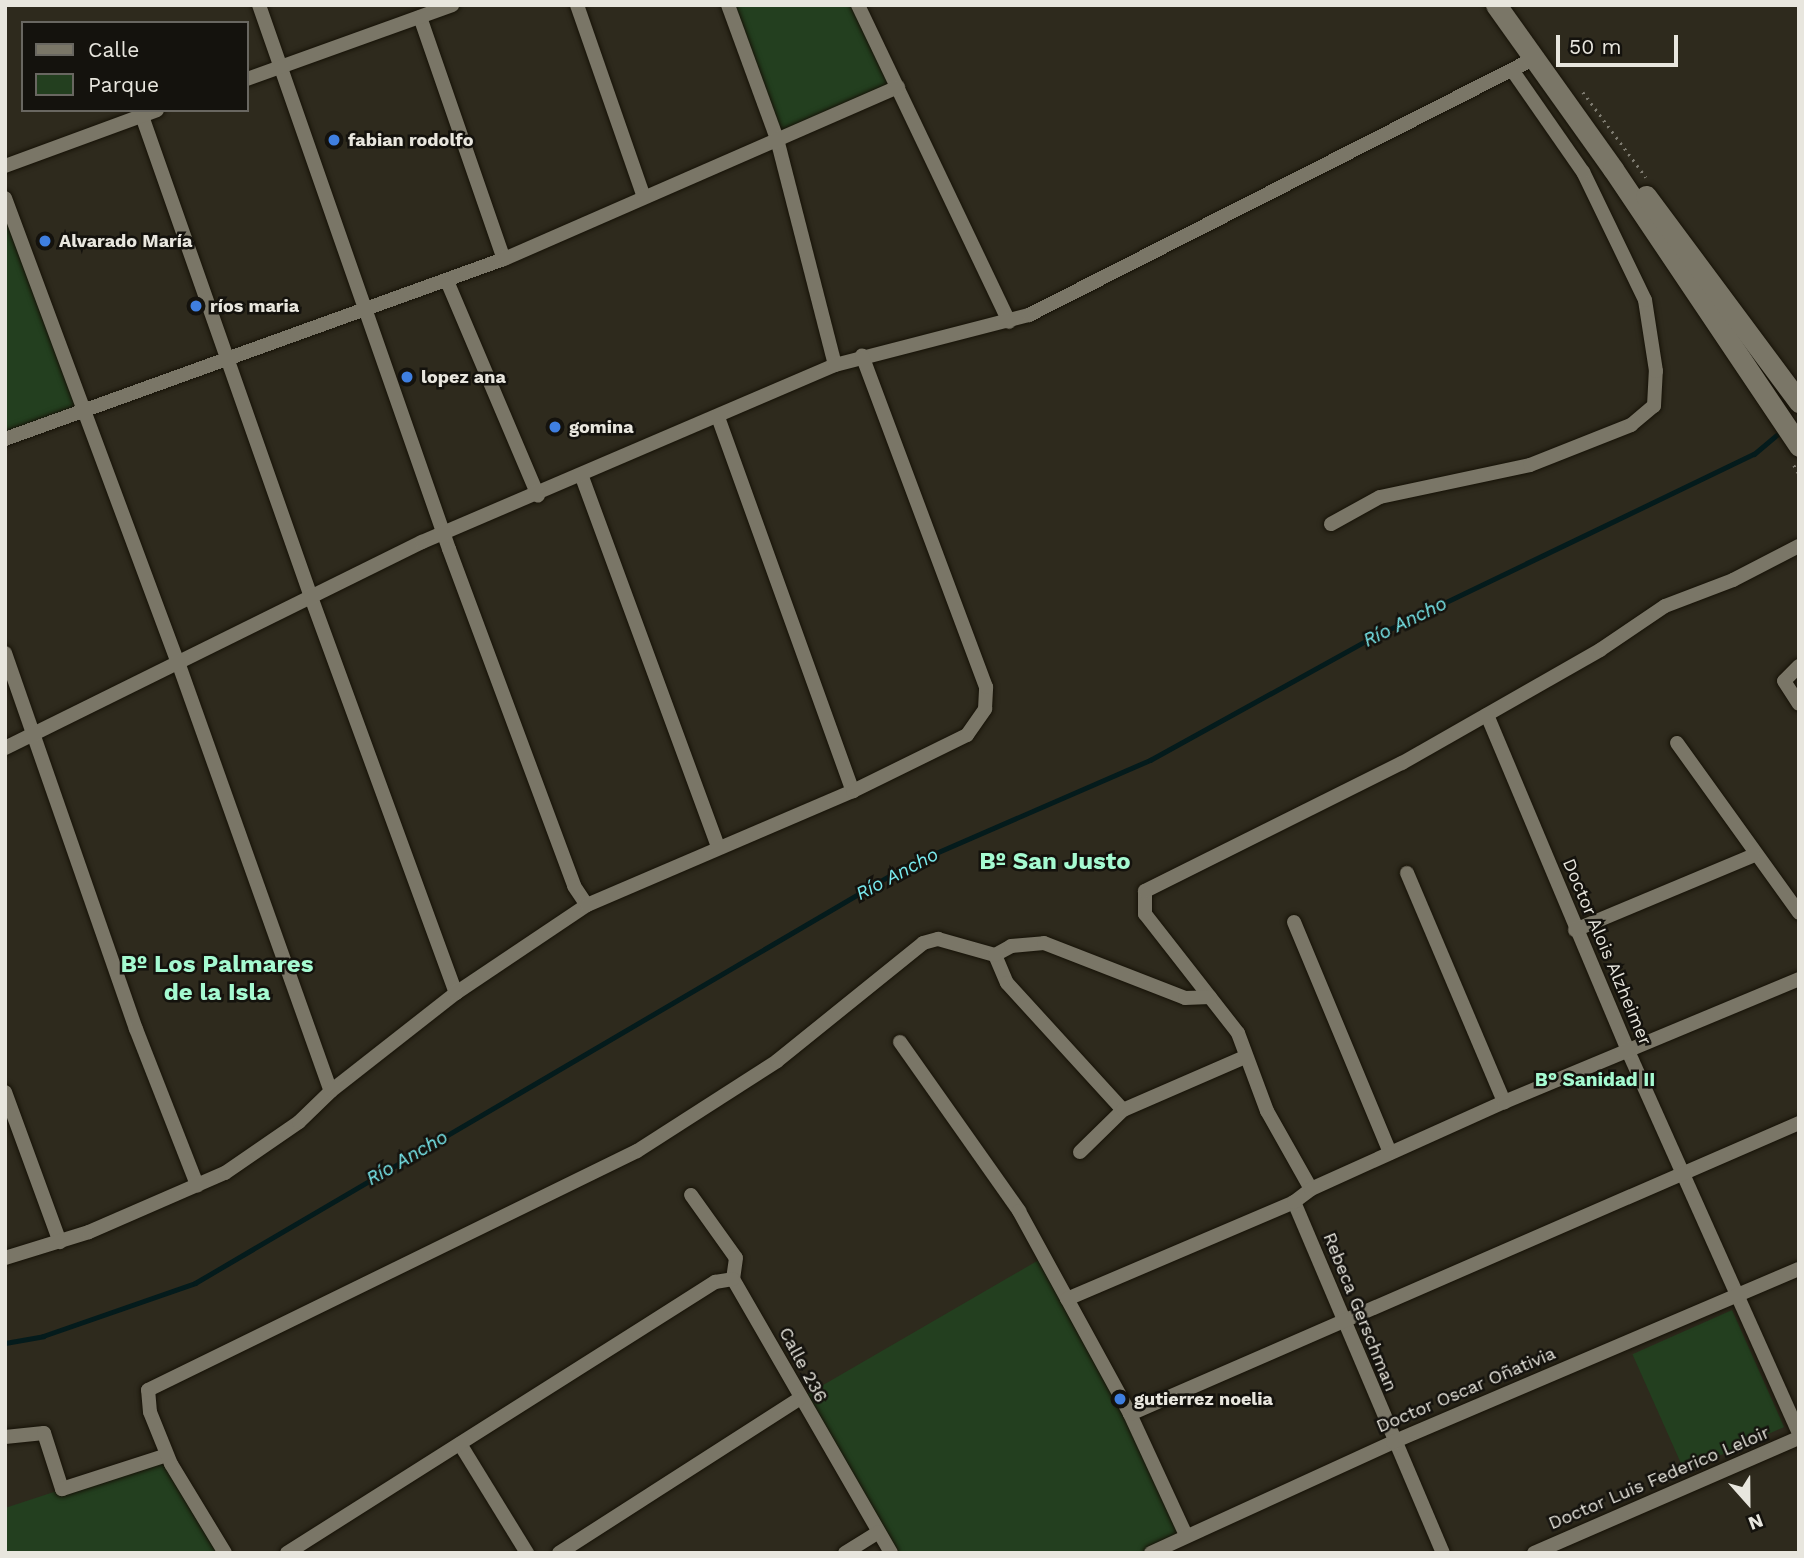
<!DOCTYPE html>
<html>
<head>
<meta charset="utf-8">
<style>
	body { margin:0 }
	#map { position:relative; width:1804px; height:1558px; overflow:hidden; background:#2e2a1d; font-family:"Work Sans",sans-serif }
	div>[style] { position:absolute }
	.green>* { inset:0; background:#233f1f; transform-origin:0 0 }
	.stream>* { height:5px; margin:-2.5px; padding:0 2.5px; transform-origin:2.5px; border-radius:2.5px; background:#041b1c }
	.path>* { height:2.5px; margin-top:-1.25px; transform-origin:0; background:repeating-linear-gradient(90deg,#7e7b70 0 2px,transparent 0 7px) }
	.roads { filter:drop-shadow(0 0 2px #161207) drop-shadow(0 0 2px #161207) }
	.minor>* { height:14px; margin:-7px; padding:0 7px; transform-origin:7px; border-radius:7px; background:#7a7667 }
	.secondary>* { height:21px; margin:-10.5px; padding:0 10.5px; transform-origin:10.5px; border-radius:10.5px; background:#7a7667 }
	.dots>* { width:19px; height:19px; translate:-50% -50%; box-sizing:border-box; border:4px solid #14120d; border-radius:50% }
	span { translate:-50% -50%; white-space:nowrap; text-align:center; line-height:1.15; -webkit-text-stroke:5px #14120d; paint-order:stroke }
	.poi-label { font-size:18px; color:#e8e6de; font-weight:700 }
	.left { translate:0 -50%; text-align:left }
	.street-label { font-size:18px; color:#e8e6de }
	.water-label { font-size:19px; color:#79eaee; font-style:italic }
	.neighbourhood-label { font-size:19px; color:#a5fad1; font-weight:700 }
	.district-label { font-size:24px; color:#a5fad1; font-weight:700 }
	.frame { position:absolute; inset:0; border:7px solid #e8e6de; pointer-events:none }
	.legend { position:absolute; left:21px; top:21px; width:228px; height:91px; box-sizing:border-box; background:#14120d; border:2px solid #696761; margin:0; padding:9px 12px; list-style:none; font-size:21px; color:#e8e6de }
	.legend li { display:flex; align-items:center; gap:14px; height:35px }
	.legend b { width:35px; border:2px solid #696761 }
	.north { position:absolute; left:1713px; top:1467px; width:70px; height:70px; -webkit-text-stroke:5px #14120d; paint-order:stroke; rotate:159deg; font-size:19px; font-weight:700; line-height:28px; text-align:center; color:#e8e6de }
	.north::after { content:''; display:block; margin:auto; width:24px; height:32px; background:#e8e6de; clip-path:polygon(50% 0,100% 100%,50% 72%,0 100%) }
	.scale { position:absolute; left:1556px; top:35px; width:122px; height:32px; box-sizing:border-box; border:4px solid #e8e6de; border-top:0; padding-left:9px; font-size:21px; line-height:24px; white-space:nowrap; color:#e8e6de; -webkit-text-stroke:5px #14120d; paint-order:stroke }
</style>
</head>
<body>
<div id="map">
	<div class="green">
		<div style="clip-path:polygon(727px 5px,858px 5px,898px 87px,775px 134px)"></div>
		<div style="clip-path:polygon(5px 198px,83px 411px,5px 437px)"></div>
		<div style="clip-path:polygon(1044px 1257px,1186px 1535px,1155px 1553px,891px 1553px,799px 1399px)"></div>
		<div style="left:1732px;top:1310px;width:128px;height:109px;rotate:66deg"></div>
		<div style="clip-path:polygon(167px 1455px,223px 1553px,5px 1553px,5px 1508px)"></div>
	</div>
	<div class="stream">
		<div style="left:5px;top:1343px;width:39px;rotate:-10deg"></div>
		<div style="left:43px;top:1336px;width:161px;rotate:-19.2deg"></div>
		<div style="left:195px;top:1283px;width:824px;rotate:-30.39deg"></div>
		<div style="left:906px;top:866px;width:266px;rotate:-23.5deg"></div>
		<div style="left:1150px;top:760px;width:250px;rotate:-28.9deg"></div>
		<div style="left:1369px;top:639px;width:427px;rotate:-25.7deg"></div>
		<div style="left:1754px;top:454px;width:38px;rotate:-40deg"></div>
	</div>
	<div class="path">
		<div style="left:1583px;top:92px;width:106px;rotate:53.5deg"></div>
		<div style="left:1794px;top:465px;width:10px;rotate:61deg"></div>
	</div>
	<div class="roads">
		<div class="minor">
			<div style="left:259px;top:5px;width:576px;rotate:70.75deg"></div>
			<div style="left:449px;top:549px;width:359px;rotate:69.6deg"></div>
			<div style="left:574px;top:886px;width:23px;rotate:56deg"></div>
			<div style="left:577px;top:5px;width:203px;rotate:70.8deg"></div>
			<div style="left:728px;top:5px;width:143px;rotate:69.9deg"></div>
			<div style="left:777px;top:139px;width:233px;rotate:75.6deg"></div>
			<div style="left:858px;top:5px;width:351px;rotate:64.5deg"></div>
			<div style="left:420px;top:17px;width:256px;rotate:70.9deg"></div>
			<div style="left:247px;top:79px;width:218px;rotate:-19.8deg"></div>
			<div style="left:142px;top:116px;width:510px;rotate:70.64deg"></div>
			<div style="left:311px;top:597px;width:422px;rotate:69.9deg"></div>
			<div style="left:5px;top:166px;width:162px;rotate:-20.2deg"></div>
			<div style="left:5px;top:198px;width:498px;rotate:69.6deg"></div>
			<div style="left:179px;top:665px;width:452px;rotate:70.4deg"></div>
			<div style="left:447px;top:281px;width:233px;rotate:67deg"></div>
			<div style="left:718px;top:417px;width:398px;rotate:70.2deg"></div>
			<div style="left:5px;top:439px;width:530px;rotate:-19.84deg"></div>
			<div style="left:504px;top:259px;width:430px;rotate:-23.6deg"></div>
			<div style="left:582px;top:477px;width:394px;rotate:69.8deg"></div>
			<div style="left:1331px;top:524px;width:56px;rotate:-28.9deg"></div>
			<div style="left:1380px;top:497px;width:153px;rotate:-12deg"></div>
			<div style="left:1530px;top:465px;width:109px;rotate:-21.6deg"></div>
			<div style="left:1631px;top:425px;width:30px;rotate:-40deg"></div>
			<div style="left:1654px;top:406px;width:35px;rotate:-87deg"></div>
			<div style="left:1656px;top:371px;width:72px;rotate:-98.8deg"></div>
			<div style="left:1645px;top:300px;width:142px;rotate:-115.8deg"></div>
			<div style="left:1583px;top:172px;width:124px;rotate:-124.8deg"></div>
			<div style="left:5px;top:653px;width:398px;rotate:70.8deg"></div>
			<div style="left:136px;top:1029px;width:168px;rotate:68.6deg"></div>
			<div style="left:1799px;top:666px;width:21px;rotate:135deg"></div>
			<div style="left:1784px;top:681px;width:27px;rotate:57deg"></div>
			<div style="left:1487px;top:715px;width:364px;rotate:67.2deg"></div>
			<div style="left:1628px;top:1051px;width:419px;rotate:65.9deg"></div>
			<div style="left:1677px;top:743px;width:209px;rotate:54.3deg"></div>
			<div style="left:5px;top:748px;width:465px;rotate:-26.3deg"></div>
			<div style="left:422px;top:542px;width:449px;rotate:-23.2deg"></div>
			<div style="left:835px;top:365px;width:200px;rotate:-14.5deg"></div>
			<div style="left:1029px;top:315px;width:568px;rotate:-26.93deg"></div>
			<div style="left:1407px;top:873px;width:249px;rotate:67deg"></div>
			<div style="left:1294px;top:922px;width:250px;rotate:67.4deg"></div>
			<div style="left:1575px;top:930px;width:194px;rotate:-22.7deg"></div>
			<div style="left:995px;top:955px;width:30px;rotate:67deg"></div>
			<div style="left:1007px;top:983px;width:172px;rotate:47.6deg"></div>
			<div style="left:900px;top:1042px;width:207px;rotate:54.8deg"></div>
			<div style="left:1019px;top:1211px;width:231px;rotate:61.3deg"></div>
			<div style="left:1130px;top:1414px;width:133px;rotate:65.2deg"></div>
			<div style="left:5px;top:1092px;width:160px;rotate:69.9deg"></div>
			<div style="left:1080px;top:1152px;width:60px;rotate:-44.3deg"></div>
			<div style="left:1123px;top:1110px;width:133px;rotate:-23.5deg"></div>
			<div style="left:1311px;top:1189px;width:90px;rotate:-119.4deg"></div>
			<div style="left:1267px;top:1111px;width:83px;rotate:-110.4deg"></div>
			<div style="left:1238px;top:1033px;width:151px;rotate:-128deg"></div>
			<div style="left:1145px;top:914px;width:23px;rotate:-90deg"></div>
			<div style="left:1145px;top:891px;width:287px;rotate:-26.5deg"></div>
			<div style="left:1402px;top:763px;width:228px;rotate:-29.7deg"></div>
			<div style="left:1600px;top:650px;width:78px;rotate:-34.1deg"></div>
			<div style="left:1665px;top:606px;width:73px;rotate:-20.9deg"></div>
			<div style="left:1733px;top:580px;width:74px;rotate:-27.3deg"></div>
			<div style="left:691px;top:1195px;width:77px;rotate:54.5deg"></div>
			<div style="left:736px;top:1258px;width:21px;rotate:98deg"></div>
			<div style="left:733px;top:1279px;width:316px;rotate:60deg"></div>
			<div style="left:1294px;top:1202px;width:381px;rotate:67deg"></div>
			<div style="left:5px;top:1258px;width:88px;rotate:-17.2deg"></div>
			<div style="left:89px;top:1232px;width:148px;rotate:-23.5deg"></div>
			<div style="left:225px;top:1173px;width:90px;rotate:-34.6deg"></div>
			<div style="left:299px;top:1122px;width:45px;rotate:-44.1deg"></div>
			<div style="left:331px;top:1091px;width:159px;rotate:-38.1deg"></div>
			<div style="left:456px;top:993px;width:158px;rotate:-33.9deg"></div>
			<div style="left:587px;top:905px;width:289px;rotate:-23.2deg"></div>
			<div style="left:853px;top:791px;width:127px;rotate:-26.2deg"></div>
			<div style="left:967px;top:735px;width:32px;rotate:-55deg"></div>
			<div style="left:985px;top:709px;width:22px;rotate:-87deg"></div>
			<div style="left:986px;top:687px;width:354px;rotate:-110.5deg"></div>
			<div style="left:1067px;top:1299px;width:247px;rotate:-23.1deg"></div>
			<div style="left:1294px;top:1202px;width:21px;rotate:-37deg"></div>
			<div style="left:1311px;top:1189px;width:212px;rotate:-24.3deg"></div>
			<div style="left:1504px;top:1102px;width:320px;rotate:-22.6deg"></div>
			<div style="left:1130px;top:1414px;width:730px;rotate:-23.51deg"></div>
			<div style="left:5px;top:1437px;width:39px;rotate:-6deg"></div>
			<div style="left:44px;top:1433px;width:59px;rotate:72.2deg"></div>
			<div style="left:62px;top:1489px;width:110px;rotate:-17.9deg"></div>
			<div style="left:460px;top:1444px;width:128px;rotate:58.4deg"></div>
			<div style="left:225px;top:1553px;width:104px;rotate:-121.2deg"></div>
			<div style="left:171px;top:1464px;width:56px;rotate:-112deg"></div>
			<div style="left:150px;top:1412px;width:22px;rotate:-95deg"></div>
			<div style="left:148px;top:1390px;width:544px;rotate:-26.05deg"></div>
			<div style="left:637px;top:1151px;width:166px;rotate:-32.7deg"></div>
			<div style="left:777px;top:1061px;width:188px;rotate:-38.9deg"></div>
			<div style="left:923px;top:943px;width:16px;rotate:-15deg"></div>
			<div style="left:938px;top:939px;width:59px;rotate:15.7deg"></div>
			<div style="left:995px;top:955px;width:18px;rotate:-29deg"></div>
			<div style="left:1011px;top:946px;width:33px;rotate:-5deg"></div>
			<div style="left:1044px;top:943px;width:151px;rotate:21.3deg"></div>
			<div style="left:1185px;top:998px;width:25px;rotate:-2deg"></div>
			<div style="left:287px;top:1553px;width:507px;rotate:-32.34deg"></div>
			<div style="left:715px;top:1282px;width:18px;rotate:-9deg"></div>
			<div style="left:559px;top:1553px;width:285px;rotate:-32.7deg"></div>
			<div style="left:845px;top:1553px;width:39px;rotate:-32deg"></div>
			<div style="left:1151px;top:1553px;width:266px;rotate:-24.6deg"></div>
			<div style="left:1393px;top:1442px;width:441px;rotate:-23.1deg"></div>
			<div style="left:1534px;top:1553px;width:289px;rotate:-23.5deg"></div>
		</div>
		<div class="secondary">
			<div style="left:1496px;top:5px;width:201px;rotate:54.5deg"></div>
			<div style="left:1613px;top:169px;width:334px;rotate:56.1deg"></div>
			<div style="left:1646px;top:196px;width:257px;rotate:53.4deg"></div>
		</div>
	</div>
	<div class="dots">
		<div style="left:334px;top:140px;background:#3f7fe0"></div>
		<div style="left:45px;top:241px;background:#3f7fe0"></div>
		<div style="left:196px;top:306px;background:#3f7fe0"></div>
		<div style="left:407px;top:377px;background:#3f7fe0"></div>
		<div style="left:555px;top:427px;background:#3f7fe0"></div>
		<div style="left:1120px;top:1399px;background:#3f7fe0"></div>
	</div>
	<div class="poi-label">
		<span class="left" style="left:348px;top:140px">fabian rodolfo</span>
		<span class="left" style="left:59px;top:241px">Alvarado María</span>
		<span class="left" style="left:210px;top:306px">ríos maria</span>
		<span class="left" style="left:421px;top:377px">lopez ana</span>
		<span class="left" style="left:569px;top:427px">gomina</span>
		<span class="left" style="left:1134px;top:1399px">gutierrez noelia</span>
	</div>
	<div class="street-label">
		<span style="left:1607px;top:952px;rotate:67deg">Doctor Alois Alzheimer</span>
		<span style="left:1360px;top:1312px;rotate:68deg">Rebeca Gerschman</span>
		<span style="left:803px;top:1365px;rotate:62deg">Calle 236</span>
		<span style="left:1466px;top:1390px;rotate:-23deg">Doctor Oscar Oñativia</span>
		<span style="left:1659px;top:1478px;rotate:-23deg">Doctor Luis Federico Leloir</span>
	</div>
	<div class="water-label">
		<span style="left:1405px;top:622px;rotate:-26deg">Río Ancho</span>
		<span style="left:897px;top:874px;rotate:-28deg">Río Ancho</span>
		<span style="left:407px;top:1158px;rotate:-30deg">Río Ancho</span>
	</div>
	<div class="neighbourhood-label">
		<span style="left:1595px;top:1080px">B° Sanidad II</span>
	</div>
	<div class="district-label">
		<span style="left:1055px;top:862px">Bº San Justo</span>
		<span style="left:217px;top:979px">Bº Los Palmares<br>de la Isla</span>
	</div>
	<div class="frame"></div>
	<ul class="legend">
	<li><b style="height:9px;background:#7a7667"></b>Calle</li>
	<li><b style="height:19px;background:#233f1f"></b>Parque</li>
	</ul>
	<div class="north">N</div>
	<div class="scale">50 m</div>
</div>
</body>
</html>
